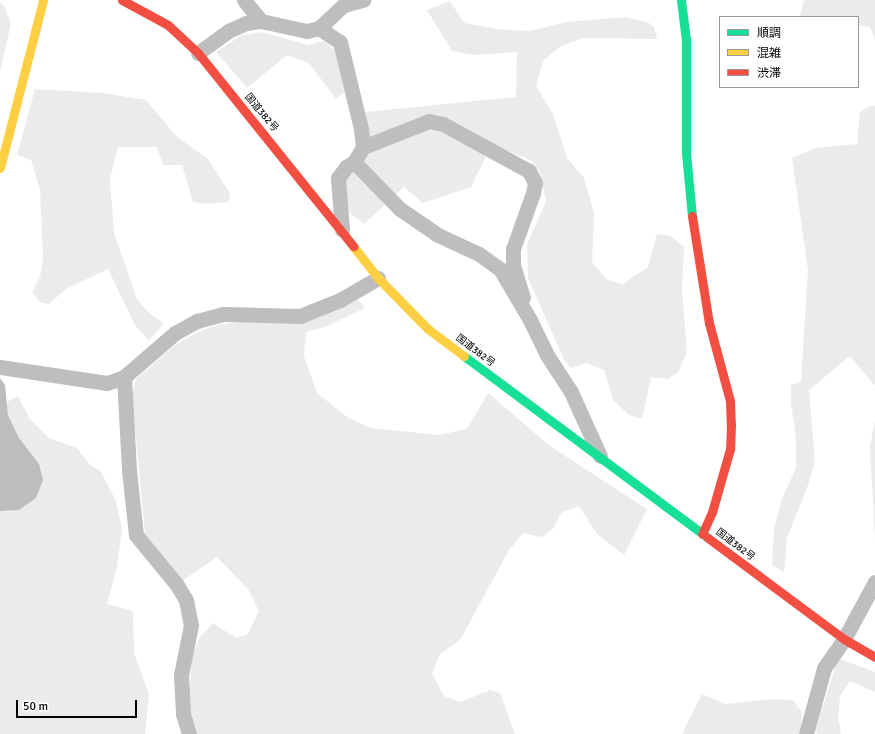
<!DOCTYPE html>
<html>
<head>
<meta charset="utf-8">
<style>
	body { margin:0 }
	#map { position:relative; width:875px; height:734px; overflow:hidden; background:#fff; font-family:Signika,"Noto Sans JP",sans-serif }
	div>[style] { position:absolute }
	.green>* { inset:0; background:#ebebeb }
	.water>* { inset:0; background:#bdbdbd }
	.street>* { height:15px; margin:-7.5px; padding:0 7.5px; transform-origin:7.5px; border-radius:7.5px; background:#bebebe }
	.fast>* { height:9px; margin:-4.5px; padding:0 4.5px; transform-origin:4.5px; border-radius:4.5px; background:#16e098 }
	.slow>* { height:9px; margin:-4.5px; padding:0 4.5px; transform-origin:4.5px; border-radius:4.5px; background:#ffcf43 }
	.jam>* { height:9px; margin:-4.5px; padding:0 4.5px; transform-origin:4.5px; border-radius:4.5px; background:#f24e42 }
	span { translate:-50% -50%; white-space:nowrap; text-align:center; line-height:1.15; -webkit-text-stroke:3px #fff; paint-order:stroke }
	.street-label { font-size:10px; color:#000 }
	.legend { position:absolute; left:719px; top:16px; width:140px; height:72px; box-sizing:border-box; background:#fff; border:1px solid #999; margin:0; padding:5px 7px; list-style:none; font-size:12px; color:#000 }
	.legend li { display:flex; align-items:center; gap:8px; height:20px }
	.legend b { width:20px; border:1px solid #999 }
	.scale { position:absolute; left:16px; top:700px; width:121px; height:18px; box-sizing:border-box; border:2px solid #000; border-top:0; padding-left:5px; font-size:12px; line-height:14px; white-space:nowrap; color:#000; -webkit-text-stroke:3px #fff; paint-order:stroke }
</style>
</head>
<body>
<div id="map">
	<div class="green">
		<div style="clip-path:polygon(804px 0,875px 0,875px 39px,870px 27px,858px 25px,858px 17px,800px 17px)"></div>
		<div style="clip-path:polygon(450px 1px,464px 23px,498px 29px,529px 31px,567px 22px,626px 17px,649px 23px,654px 27px,657px 39px,583px 38px,561px 46px,543px 61px,536px 86px,553px 114px,567px 158px,584px 178px,594px 213px,592px 262px,607px 280px,623px 284px,648px 267px,657px 234px,671px 236px,684px 247px,682px 290px,687px 352px,678px 372px,668px 379px,651px 377px,642px 419px,629px 415px,613px 400px,604px 370px,587px 363px,571px 368px,564px 360px,528px 278px,527px 245px,546px 201px,540px 172px,532px 161px,492px 144px,471px 187px,423px 203px,404px 187px,364px 224px,349px 212px,344px 176px,370px 150px,366px 112px,516px 97px,517px 52px,475px 55px,452px 51px,427px 10px)"></div>
		<div style="clip-path:polygon(0 3px,3px 4px,11px 23px,0 72px)"></div>
		<div style="clip-path:polygon(262px 32px,308px 45px,324px 41px,337px 53px,344px 92px,336px 99px,309px 63px,287px 55px,247px 88px,216px 52px,242px 35px)"></div>
		<div style="clip-path:polygon(35px 89px,103px 93px,146px 100px,177px 137px,208px 159px,230px 193px,229px 202px,206px 204px,193px 202px,182px 165px,163px 165px,157px 147px,118px 147px,110px 179px,114px 233px,137px 299px,149px 313px,164px 323px,149px 341px,135px 325px,108px 269px,66px 289px,49px 304px,40px 302px,32px 292px,40px 277px,43px 258px,40px 190px,31px 160px,17px 155px)"></div>
		<div style="clip-path:polygon(870px 106px,875px 106px,875px 386px,850px 356px,809px 390px,815px 461px,808px 485px,787px 538px,784px 572px,772px 565px,774px 529px,781px 501px,796px 468px,796px 438px,791px 404px,791px 385px,801px 382px,808px 270px,792px 158px,816px 148px,857px 144px,860px 112px)"></div>
		<div style="clip-path:polygon(358px 300px,365px 308px,325px 327px,306px 332px,304px 356px,317px 393px,347px 417px,370px 428px,439px 435px,467px 429px,488px 393px,550px 446px,647px 509px,624px 555px,597px 534px,579px 506px,561px 513px,553px 529px,542px 537px,523px 533px,509px 550px,460px 640px,440px 654px,432px 673px,444px 696px,461px 702px,490px 690px,500px 693px,515px 734px,196px 734px,188px 705px,192px 656px,200px 637px,213px 623px,236px 638px,248px 634px,259px 611px,248px 589px,217px 557px,182px 581px,145px 534px,132px 396px,136px 379px,175px 345px,198px 332px,218px 325px,250px 320px,289px 323px,309px 321px)"></div>
		<div style="clip-path:polygon(18px 396px,29px 418px,49px 438px,77px 448px,89px 464px,101px 472px,116px 501px,122px 529px,117px 567px,107px 604px,133px 611px,134px 653px,149px 695px,145px 734px,0 734px,0 511px,19px 510px,36px 498px,39px 464px,19px 438px,8px 415px,5px 403px)"></div>
		<div style="clip-path:polygon(875px 420px,875px 539px,870px 447px)"></div>
		<div style="clip-path:polygon(838px 658px,875px 672px,875px 692px,850px 681px,840px 696px,838px 716px,841px 734px,817px 734px,816px 729px)"></div>
		<div style="clip-path:polygon(702px 694px,725px 704px,773px 699px,793px 700px,802px 712px,801px 734px,682px 734px)"></div>
	</div>
	<div class="water">
		<div style="clip-path:polygon(0 378px,5px 385px,8px 415px,19px 438px,39px 464px,43px 480px,36px 498px,19px 510px,0 511px)"></div>
	</div>
	<div class="street">
		<div style="left:244px;top:0;width:27px;rotate:51deg"></div>
		<div style="left:319px;top:28px;width:25px;rotate:34deg"></div>
		<div style="left:340px;top:42px;width:89px;rotate:76.4deg"></div>
		<div style="left:361px;top:129px;width:18px;rotate:84deg"></div>
		<div style="left:363px;top:147px;width:17px;rotate:121deg"></div>
		<div style="left:354px;top:162px;width:9px;rotate:148deg"></div>
		<div style="left:346px;top:167px;width:14px;rotate:126deg"></div>
		<div style="left:338px;top:178px;width:52px;rotate:85.6deg"></div>
		<div style="left:198px;top:53px;width:37px;rotate:-36deg"></div>
		<div style="left:228px;top:31px;width:20px;rotate:-24deg"></div>
		<div style="left:246px;top:23px;width:15px;rotate:-8deg"></div>
		<div style="left:261px;top:21px;width:47px;rotate:12.3deg"></div>
		<div style="left:307px;top:31px;width:12px;rotate:-14deg"></div>
		<div style="left:319px;top:28px;width:34px;rotate:-43deg"></div>
		<div style="left:344px;top:5px;width:20px;rotate:-15deg"></div>
		<div style="left:363px;top:147px;width:71px;rotate:-21.5deg"></div>
		<div style="left:429px;top:121px;width:14px;rotate:12deg"></div>
		<div style="left:443px;top:124px;width:98px;rotate:28.7deg"></div>
		<div style="left:529px;top:171px;width:13px;rotate:63deg"></div>
		<div style="left:535px;top:183px;width:10px;rotate:101deg"></div>
		<div style="left:533px;top:193px;width:59px;rotate:109.7deg"></div>
		<div style="left:513px;top:249px;width:16px;rotate:90deg"></div>
		<div style="left:513px;top:265px;width:34px;rotate:73deg"></div>
		<div style="left:354px;top:162px;width:66px;rotate:45.6deg"></div>
		<div style="left:400px;top:209px;width:46px;rotate:34.4deg"></div>
		<div style="left:438px;top:235px;width:45px;rotate:24.9deg"></div>
		<div style="left:479px;top:254px;width:26px;rotate:36deg"></div>
		<div style="left:500px;top:269px;width:59px;rotate:59.5deg"></div>
		<div style="left:530px;top:320px;width:39px;rotate:64deg"></div>
		<div style="left:547px;top:355px;width:44px;rotate:57deg"></div>
		<div style="left:571px;top:392px;width:70px;rotate:65.6deg"></div>
		<div style="left:0;top:367px;width:108px;rotate:8.5deg"></div>
		<div style="left:107px;top:383px;width:18px;rotate:-19deg"></div>
		<div style="left:124px;top:377px;width:67px;rotate:-40.8deg"></div>
		<div style="left:175px;top:333px;width:25px;rotate:-29deg"></div>
		<div style="left:197px;top:321px;width:27px;rotate:-15deg"></div>
		<div style="left:223px;top:314px;width:77px;rotate:1.5deg"></div>
		<div style="left:300px;top:316px;width:43px;rotate:-21.8deg"></div>
		<div style="left:340px;top:300px;width:44px;rotate:-30.1deg"></div>
		<div style="left:124px;top:377px;width:93px;rotate:86.9deg"></div>
		<div style="left:129px;top:470px;width:65px;rotate:83.9deg"></div>
		<div style="left:136px;top:535px;width:65px;rotate:50.6deg"></div>
		<div style="left:177px;top:585px;width:17px;rotate:59deg"></div>
		<div style="left:186px;top:600px;width:25px;rotate:79deg"></div>
		<div style="left:191px;top:625px;width:51px;rotate:101.3deg"></div>
		<div style="left:181px;top:675px;width:39px;rotate:87deg"></div>
		<div style="left:183px;top:714px;width:21px;rotate:73deg"></div>
		<div style="left:806px;top:734px;width:68px;rotate:-74.7deg"></div>
		<div style="left:824px;top:668px;width:35px;rotate:-55deg"></div>
		<div style="left:844px;top:639px;width:65px;rotate:-61.5deg"></div>
	</div>
	<div class="fast">
		<div style="left:681px;top:0;width:40px;rotate:82.9deg"></div>
		<div style="left:686px;top:40px;width:113px;rotate:90deg"></div>
		<div style="left:686px;top:153px;width:63px;rotate:84.6deg"></div>
		<div style="left:464px;top:356px;width:304px;rotate:36.7deg"></div>
	</div>
	<div class="slow">
		<div style="left:0;top:168px;width:173px;rotate:-75.6deg"></div>
		<div style="left:353px;top:246px;width:41px;rotate:52deg"></div>
		<div style="left:378px;top:278px;width:71px;rotate:45.6deg"></div>
		<div style="left:428px;top:329px;width:45px;rotate:36.9deg"></div>
	</div>
	<div class="jam">
		<div style="left:122px;top:0;width:52px;rotate:28.5deg"></div>
		<div style="left:168px;top:25px;width:41px;rotate:43deg"></div>
		<div style="left:198px;top:53px;width:248px;rotate:51.2deg"></div>
		<div style="left:692px;top:216px;width:108px;rotate:81deg"></div>
		<div style="left:709px;top:323px;width:81px;rotate:74.9deg"></div>
		<div style="left:730px;top:401px;width:23px;rotate:88deg"></div>
		<div style="left:731px;top:424px;width:25px;rotate:92deg"></div>
		<div style="left:730px;top:449px;width:66px;rotate:105.9deg"></div>
		<div style="left:712px;top:512px;width:24px;rotate:114deg"></div>
		<div style="left:708px;top:538px;width:169px;rotate:36.6deg"></div>
		<div style="left:844px;top:639px;width:36px;rotate:30deg"></div>
	</div>
	<div class="street-label">
		<span style="left:261px;top:113px;rotate:50deg">国道382号</span>
		<span style="left:475px;top:351px;rotate:37deg">国道382号</span>
		<span style="left:735px;top:545px;rotate:37deg">国道382号</span>
	</div>
	<ul class="legend">
	<li><b style="height:5px;background:#16e098"></b>順調</li>
	<li><b style="height:5px;background:#ffcf43"></b>混雑</li>
	<li><b style="height:5px;background:#f24e42"></b>渋滞</li>
	</ul>
	<div class="scale">50 m</div>
</div>
</body>
</html>
